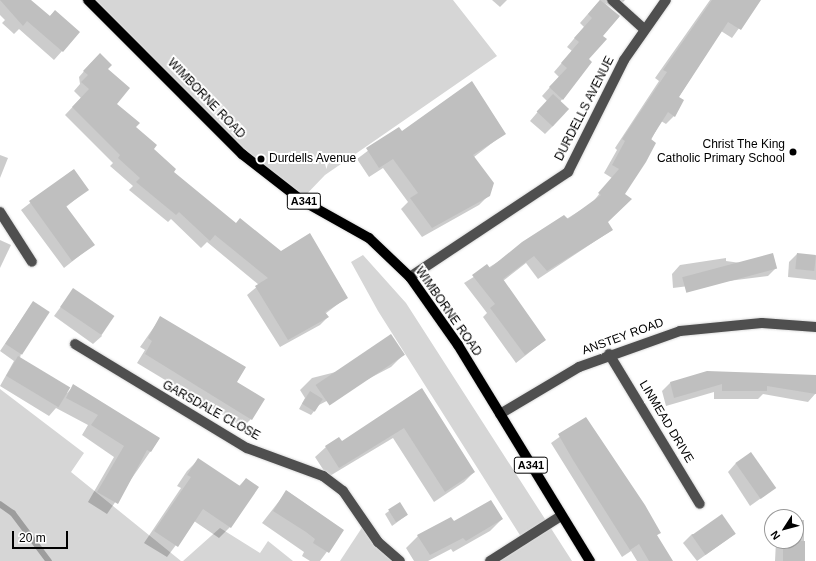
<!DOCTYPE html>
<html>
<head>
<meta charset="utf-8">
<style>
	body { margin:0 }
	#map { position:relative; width:816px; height:561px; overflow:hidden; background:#fff; font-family:Helvetica,sans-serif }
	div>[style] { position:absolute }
	.green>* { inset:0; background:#d6d6d6 }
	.shadow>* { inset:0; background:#0003 }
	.stream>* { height:5.5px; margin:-2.75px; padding:0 2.75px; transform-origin:2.75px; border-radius:2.75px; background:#9d9d9d }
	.building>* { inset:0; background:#bfbfbf; transform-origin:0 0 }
	.roads { filter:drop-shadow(0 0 1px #dbdbdb) drop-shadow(0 0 1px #dbdbdb) }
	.minor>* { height:10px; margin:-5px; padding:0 5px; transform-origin:5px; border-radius:5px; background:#4f4f4f }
	.major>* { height:10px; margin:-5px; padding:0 5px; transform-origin:5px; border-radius:5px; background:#000 }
	.dots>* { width:11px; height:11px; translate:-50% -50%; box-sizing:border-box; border:2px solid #fff; border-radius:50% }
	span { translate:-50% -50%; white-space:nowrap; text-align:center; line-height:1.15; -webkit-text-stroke:4px #fff; paint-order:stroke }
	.shield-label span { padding:1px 3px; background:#fff; border:1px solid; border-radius:3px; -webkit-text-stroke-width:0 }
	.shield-label { font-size:11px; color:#000; font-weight:700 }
	.street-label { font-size:12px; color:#000 }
	.poi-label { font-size:12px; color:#000 }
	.right { translate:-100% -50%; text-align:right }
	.left { translate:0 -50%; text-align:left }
	.north { position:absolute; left:764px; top:509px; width:40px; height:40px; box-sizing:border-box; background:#fff; border:1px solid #999; border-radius:50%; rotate:234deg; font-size:11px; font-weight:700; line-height:16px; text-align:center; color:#000 }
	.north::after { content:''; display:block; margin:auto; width:14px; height:18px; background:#000; clip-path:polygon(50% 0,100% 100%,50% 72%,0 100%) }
	.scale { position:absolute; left:12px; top:531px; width:56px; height:18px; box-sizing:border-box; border:2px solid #000; border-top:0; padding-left:5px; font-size:12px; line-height:14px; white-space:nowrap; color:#000; -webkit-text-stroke:3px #fff; paint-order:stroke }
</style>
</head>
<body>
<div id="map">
	<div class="green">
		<div style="clip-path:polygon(88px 0,453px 0,497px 56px,325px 175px,301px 200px,286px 190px)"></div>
		<div style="clip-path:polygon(363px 255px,406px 303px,572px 561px,490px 561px,523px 540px,378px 311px,351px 262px)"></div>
		<div style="clip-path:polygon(0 389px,84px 453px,71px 472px,181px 561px,0 561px)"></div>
		<div style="clip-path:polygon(365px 523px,400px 561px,340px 561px)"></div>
		<div style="clip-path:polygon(220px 528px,260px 553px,268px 541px,293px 561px,183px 561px)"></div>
	</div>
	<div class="shadow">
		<div style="clip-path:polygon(0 0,29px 0,49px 17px,55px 11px,79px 32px,54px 60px,19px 29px,14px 34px,2px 23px,5px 20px,0 15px)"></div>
		<div style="clip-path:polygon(492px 0,507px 0,500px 7px)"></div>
		<div style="clip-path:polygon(600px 0,625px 0,615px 10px,605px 3px,619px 17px,602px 36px,588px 59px,591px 62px,560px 102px,553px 126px,545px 134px,530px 121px,547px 101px,542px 96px,559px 77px,554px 72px,572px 51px,567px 47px,584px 27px,580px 23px)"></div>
		<div style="clip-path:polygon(710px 0,759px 0,732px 38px,721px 31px,678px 98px,674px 116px,666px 124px,661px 121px,607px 223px,612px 230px,538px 279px,526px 263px,503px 281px,545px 340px,516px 363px,483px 317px,487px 313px,464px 283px,592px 203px,612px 178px,604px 173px,617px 150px,615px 148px,659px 81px,655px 78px)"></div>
		<div style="clip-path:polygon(92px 62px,107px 69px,115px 104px,172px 172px,235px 224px,347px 297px,325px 314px,328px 317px,320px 325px,280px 347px,247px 295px,259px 285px,207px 242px,201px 248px,171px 219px,168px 222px,129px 190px,133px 186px,110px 166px,113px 163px,65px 115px,81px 98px,74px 91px,80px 84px,79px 77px)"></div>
		<div style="clip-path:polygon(398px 128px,401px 133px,505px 133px,474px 157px,489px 195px,479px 205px,422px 237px,401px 209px,408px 202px,383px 168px,369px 177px,357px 159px)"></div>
		<div style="clip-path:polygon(0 155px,8px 158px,0 178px)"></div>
		<div style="clip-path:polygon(73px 170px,87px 190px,66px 207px,93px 245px,64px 268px,21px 210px)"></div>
		<div style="clip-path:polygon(0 240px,11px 245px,0 268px)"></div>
		<div style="clip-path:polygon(797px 254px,816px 256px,816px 280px,788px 277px,789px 262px)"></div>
		<div style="clip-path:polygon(726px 258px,726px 261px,776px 268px,768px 276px,673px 288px,672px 274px,680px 265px)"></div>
		<div style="clip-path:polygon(73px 290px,102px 336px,93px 344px,54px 316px)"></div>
		<div style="clip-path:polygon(33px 302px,20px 358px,67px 393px,74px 386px,159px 439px,107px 514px,88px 502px,114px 457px,82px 435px,88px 425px,56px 408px,49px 416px,0 386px,14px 361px,0 351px)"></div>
		<div style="clip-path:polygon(161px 317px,235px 383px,251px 419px,243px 427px,137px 363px,145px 350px,140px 347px)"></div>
		<div style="clip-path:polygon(403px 355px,391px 367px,319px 405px,311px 415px,299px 409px,305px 398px,300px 390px,312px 378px)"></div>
		<div style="clip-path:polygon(816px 376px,816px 393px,808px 402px,763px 394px,758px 399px,714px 399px,714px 392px,666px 406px,662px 391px,670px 383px)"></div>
		<div style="clip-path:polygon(421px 389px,474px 472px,464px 482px,434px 502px,393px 438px,328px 477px,315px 457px,326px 447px,342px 443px)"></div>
		<div style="clip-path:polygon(586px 418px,660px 532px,656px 536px,670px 561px,637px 561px,631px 551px,622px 557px,551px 443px)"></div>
		<div style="clip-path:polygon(198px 460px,239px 486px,246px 479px,230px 527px,219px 538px,194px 521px,167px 557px,144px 543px,181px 488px,177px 486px,187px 471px)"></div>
		<div style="clip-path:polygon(736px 463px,775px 488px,750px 506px,728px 472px)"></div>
		<div style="clip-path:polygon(287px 491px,343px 530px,320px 561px,310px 561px,302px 556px,304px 552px,262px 523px)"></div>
		<div style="clip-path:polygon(389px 511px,407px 515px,392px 526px,385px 514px)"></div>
		<div style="clip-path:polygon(502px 519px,490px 531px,453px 552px,451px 549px,428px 561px,414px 561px,406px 548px,418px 536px,454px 522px)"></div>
		<div style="clip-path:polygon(796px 520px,804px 520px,804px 561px,775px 561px,776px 541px,796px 541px)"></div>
		<div style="clip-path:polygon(692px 534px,735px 534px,697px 561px,683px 543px)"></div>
	</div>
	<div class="stream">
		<div style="left:0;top:504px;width:16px;rotate:35deg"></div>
		<div style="left:13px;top:513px;width:60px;rotate:53.1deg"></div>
	</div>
	<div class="building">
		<div style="clip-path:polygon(0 0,31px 0,50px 16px,55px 10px,80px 32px,63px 52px,27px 21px,23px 26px)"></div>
		<div style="clip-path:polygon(600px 0,620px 16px,603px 36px,607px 39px,589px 59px,592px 62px,563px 100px,549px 87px,567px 68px,561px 63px,579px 42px,574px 38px,592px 18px,588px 14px)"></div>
		<div style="clip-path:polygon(712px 0,761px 0,741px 30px,728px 22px,679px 97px,684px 100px,675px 117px,668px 112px,651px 139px,656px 143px,646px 162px,625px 194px,632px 199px,608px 222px,613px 230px,547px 271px,534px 256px,503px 279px,546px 340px,525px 355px,490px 308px,495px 304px,472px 275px,487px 264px,490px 268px,522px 242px,564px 215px,568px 219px,601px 195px,598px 193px,619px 169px,612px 165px,625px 141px,622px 139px,667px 72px,663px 70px)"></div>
		<div style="clip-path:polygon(100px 53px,112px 65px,108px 69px,130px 88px,117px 104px,140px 123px,136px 127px,157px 145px,154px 149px,176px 169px,174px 172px,236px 223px,240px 218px,281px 251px,310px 233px,348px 298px,325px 312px,329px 317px,288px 340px,255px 286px,268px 278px,215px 235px,210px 241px,179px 212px,176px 215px,136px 182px,140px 178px,118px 158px,120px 155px,72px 107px,89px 89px,81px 82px,88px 75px,83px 71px)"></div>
		<div style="clip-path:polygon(472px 81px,506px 134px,473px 155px,494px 183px,490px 196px,432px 228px,410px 198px,418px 193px,393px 159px,379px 168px,366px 148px,399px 127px,402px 131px)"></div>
		<div style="left:553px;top:94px;width:22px;height:24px;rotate:43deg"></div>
		<div style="clip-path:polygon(74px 169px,89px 190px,66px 206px,95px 245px,72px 261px,29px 201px)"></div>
		<div style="left:773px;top:253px;width:16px;height:94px;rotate:75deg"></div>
		<div style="left:797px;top:253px;width:19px;height:16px;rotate:6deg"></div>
		<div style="left:73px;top:288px;width:50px;height:23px;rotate:34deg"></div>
		<div style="left:33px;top:301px;width:20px;height:51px;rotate:33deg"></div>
		<div style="clip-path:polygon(160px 316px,246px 367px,237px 382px,265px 399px,252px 420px,145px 354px,152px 341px,148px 338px)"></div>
		<div style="left:391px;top:334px;width:25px;height:91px;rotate:56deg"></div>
		<div style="left:18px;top:356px;width:61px;height:23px;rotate:31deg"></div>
		<div style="clip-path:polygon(707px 371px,816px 375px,816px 394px,767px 386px,767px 391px,722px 391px,722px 384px,674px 398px,670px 382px)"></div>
		<div style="clip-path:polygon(73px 384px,160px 438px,151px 452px,147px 450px,118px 504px,97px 492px,124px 446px,91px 425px,98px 415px,66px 398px)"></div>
		<div style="clip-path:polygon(422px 388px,475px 472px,445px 492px,404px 428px,339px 468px,325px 446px,339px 437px,342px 441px)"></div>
		<div style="left:310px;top:391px;width:15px;height:15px;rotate:32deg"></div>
		<div style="clip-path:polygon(586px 417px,645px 505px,661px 533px,657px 535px,673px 561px,649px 561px,639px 544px,630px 550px,573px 460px,558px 434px)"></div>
		<div style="left:751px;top:452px;width:44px;height:19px;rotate:55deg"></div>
		<div style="clip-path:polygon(198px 458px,240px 486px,246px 478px,259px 487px,231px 528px,203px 509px,178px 547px,154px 531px,191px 477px,187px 475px)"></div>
		<div style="clip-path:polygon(286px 490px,344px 530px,329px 553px,313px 543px,315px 539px,306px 532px,273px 511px)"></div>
		<div style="clip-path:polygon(491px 500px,503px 519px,466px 541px,463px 538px,430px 555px,417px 535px,451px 517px,454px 521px)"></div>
		<div style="left:400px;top:502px;width:15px;height:14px;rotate:58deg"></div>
		<div style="left:722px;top:514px;width:24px;height:37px;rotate:55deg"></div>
		<div style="left:783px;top:541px;width:22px;height:20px"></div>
	</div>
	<div class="roads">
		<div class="minor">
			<div style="left:612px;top:0;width:43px;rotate:42.2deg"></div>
			<div style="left:0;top:212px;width:59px;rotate:57.4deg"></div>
			<div style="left:410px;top:277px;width:190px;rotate:-33.6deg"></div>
			<div style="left:568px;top:172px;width:125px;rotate:-63.4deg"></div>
			<div style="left:624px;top:60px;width:73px;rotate:-55deg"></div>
			<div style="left:75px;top:344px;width:201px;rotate:31.2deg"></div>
			<div style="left:247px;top:448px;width:81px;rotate:20.2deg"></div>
			<div style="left:323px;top:476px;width:25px;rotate:37deg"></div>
			<div style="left:343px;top:491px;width:62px;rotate:55.5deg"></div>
			<div style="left:378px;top:542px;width:29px;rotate:41deg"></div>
			<div style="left:609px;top:354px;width:175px;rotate:58.8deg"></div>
			<div style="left:500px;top:414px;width:92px;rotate:-30.7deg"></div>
			<div style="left:579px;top:367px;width:107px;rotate:-19.6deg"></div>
			<div style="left:680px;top:331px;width:82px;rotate:-5.6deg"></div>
			<div style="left:762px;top:323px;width:54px;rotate:4.2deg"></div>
			<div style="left:490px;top:561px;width:84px;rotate:-32.4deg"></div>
		</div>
		<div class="major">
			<div style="left:88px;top:0;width:218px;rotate:45deg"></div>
			<div style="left:242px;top:154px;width:75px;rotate:37.9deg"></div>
			<div style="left:301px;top:200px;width:78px;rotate:29.2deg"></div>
			<div style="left:369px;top:238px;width:57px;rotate:43.6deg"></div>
			<div style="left:410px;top:277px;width:83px;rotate:54.8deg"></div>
			<div style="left:458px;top:345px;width:253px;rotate:58.6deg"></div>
		</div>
	</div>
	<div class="dots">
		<div style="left:793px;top:152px;background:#000"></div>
		<div style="left:261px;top:159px;background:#000"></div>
	</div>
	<div class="shield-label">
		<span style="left:304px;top:201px">A341</span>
		<span style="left:531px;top:465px">A341</span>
	</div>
	<div class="street-label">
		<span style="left:206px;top:99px;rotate:46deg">WIMBORNE ROAD</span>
		<span style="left:585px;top:109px;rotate:-63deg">DURDELLS AVENUE</span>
		<span style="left:448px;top:312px;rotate:55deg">WIMBORNE ROAD</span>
		<span style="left:623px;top:337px;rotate:-20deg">ANSTEY ROAD</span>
		<span style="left:211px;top:411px;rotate:29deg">GARSDALE CLOSE</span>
		<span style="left:666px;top:422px;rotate:59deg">LINMEAD DRIVE</span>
	</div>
	<div class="poi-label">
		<span class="right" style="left:785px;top:152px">Christ The King<br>Catholic Primary School</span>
		<span class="left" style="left:269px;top:159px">Durdells Avenue</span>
	</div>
	<div class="north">N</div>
	<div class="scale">20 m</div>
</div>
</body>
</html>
